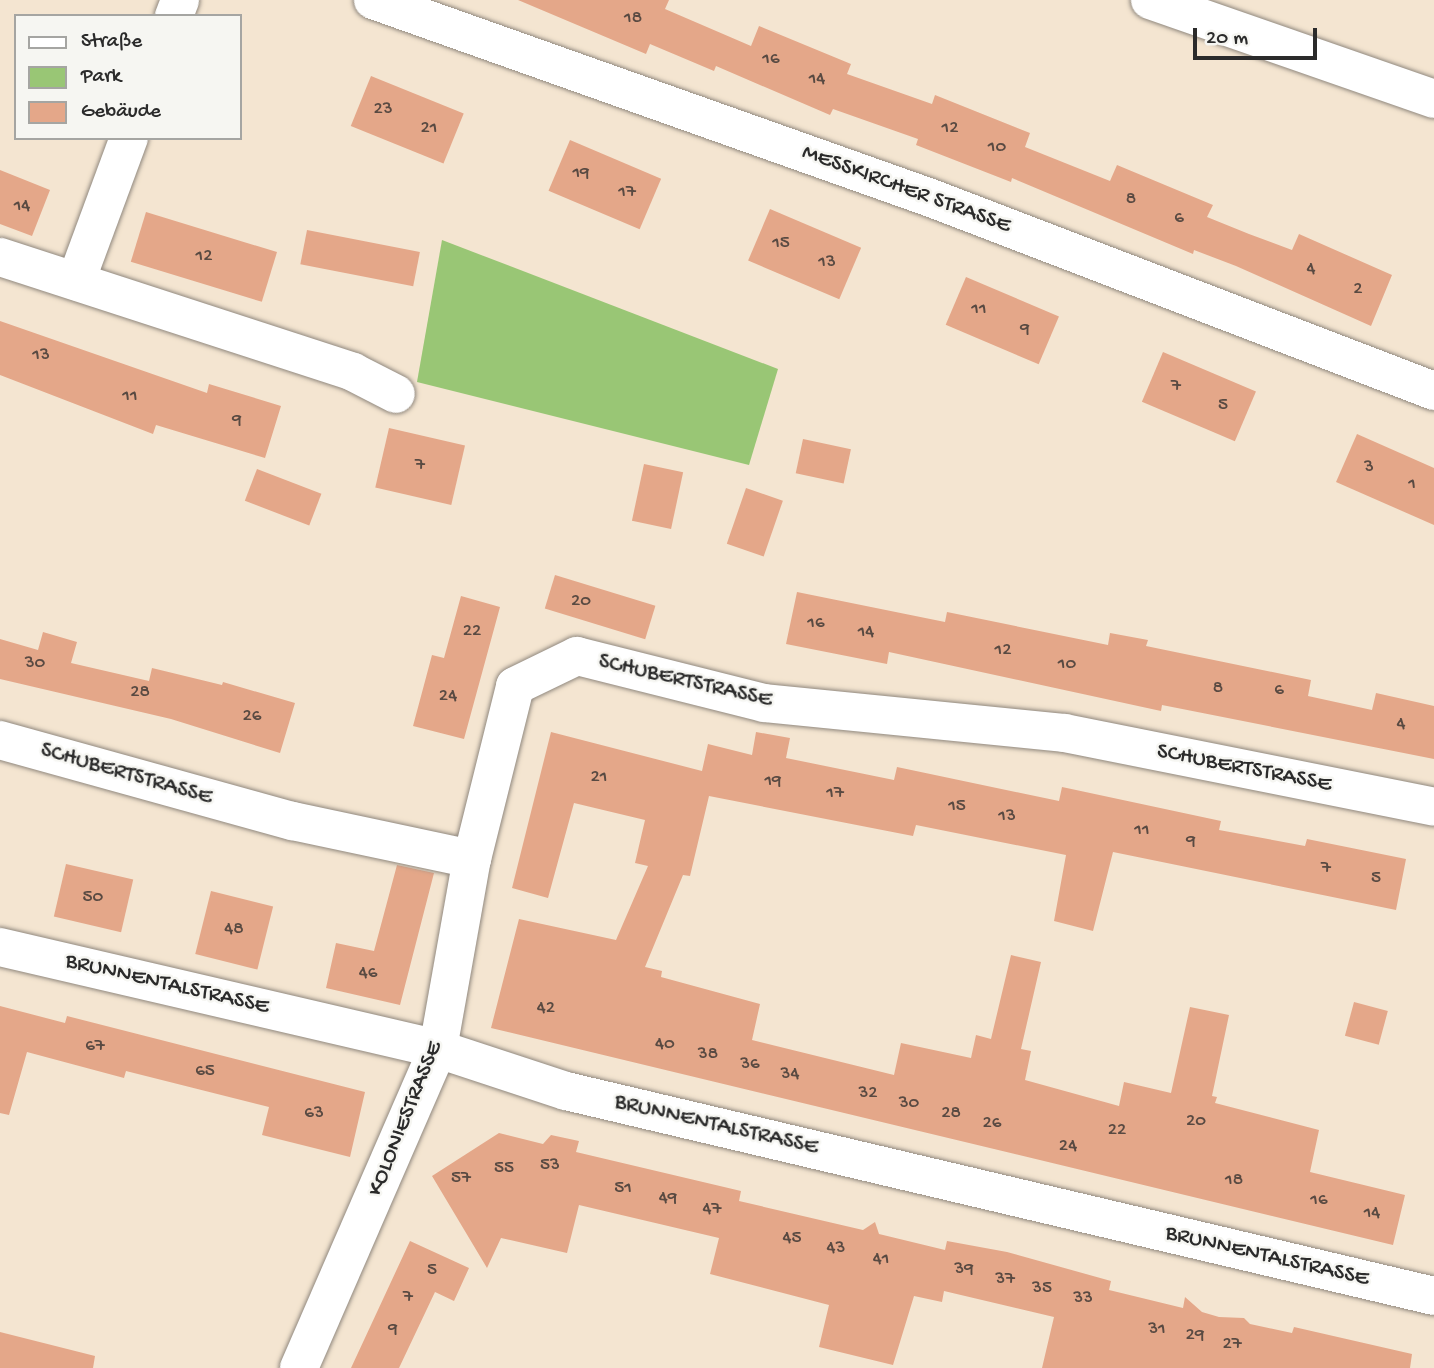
<!DOCTYPE html>
<html>
<head>
<meta charset="utf-8">
<style>
	body { margin:0 }
	#map { position:relative; width:1434px; height:1368px; overflow:hidden; background:#f4e5d1; font-family:"Gochi Hand",sans-serif }
	div>[style] { position:absolute }
	.green>* { inset:0; background:#99c675 }
	.building>* { inset:0; background:#e4a789; transform-origin:0 0 }
	.roads { filter:drop-shadow(0 0 2px #90887e) drop-shadow(0 0 2px #90887e) }
	.minor>* { height:38px; margin:-19px; padding:0 19px; transform-origin:19px; border-radius:19px; background:#fff }
	span { translate:-50% -50%; white-space:nowrap; text-align:center; line-height:1.15; -webkit-text-stroke:5px #f6f6f2; paint-order:stroke }
	.number-label { font-size:19px; color:#594a42 }
	.number-label span { -webkit-text-stroke-width:0 }
	.street-label { font-size:23px; color:#2b2b2b }
	.legend { position:absolute; left:14px; top:14px; width:228px; height:126px; box-sizing:border-box; background:#f6f6f2; border:2px solid #a5a5a2; margin:0; padding:9px 12px; list-style:none; font-size:21px; color:#2b2b2b }
	.legend li { display:flex; align-items:center; gap:14px; height:35px }
	.legend b { width:35px; border:2px solid #a5a5a2 }
	.scale { position:absolute; left:1193px; top:28px; width:124px; height:32px; box-sizing:border-box; border:4px solid #2b2b2b; border-top:0; padding-left:9px; font-size:21px; line-height:24px; white-space:nowrap; color:#2b2b2b; -webkit-text-stroke:5px #f6f6f2; paint-order:stroke }
</style>
</head>
<body>
<div id="map">
	<div class="green">
		<div style="clip-path:polygon(442px 240px,778px 369px,749px 465px,417px 382px)"></div>
	</div>
	<div class="building">
		<div style="clip-path:polygon(518px 0,669px 0,665px 9px,751px 46px,759px 26px,851px 64px,847px 74px,932px 104px,935px 95px,1030px 133px,1025px 147px,1110px 181px,1117px 165px,1213px 205px,1207px 217px,1249px 234px,1292px 250px,1299px 234px,1392px 275px,1371px 326px,1236px 266px,1194px 250px,1193px 254px,1012px 178px,1011px 182px,916px 145px,918px 139px,833px 109px,830px 115px,716px 66px,714px 71px,650px 44px,646px 54px)"></div>
		<div style="left:371px;top:76px;width:100px;height:54px;rotate:22deg"></div>
		<div style="left:570px;top:140px;width:99px;height:55px;rotate:23deg"></div>
		<div style="clip-path:polygon(0 170px,50px 190px,32px 236px,0 224px)"></div>
		<div style="left:770px;top:209px;width:99px;height:56px;rotate:23deg"></div>
		<div style="left:146px;top:212px;width:137px;height:52px;rotate:17deg"></div>
		<div style="left:307px;top:230px;width:115px;height:35px;rotate:11deg"></div>
		<div style="left:966px;top:277px;width:101px;height:52px;rotate:23deg"></div>
		<div style="clip-path:polygon(0 321px,207px 393px,209px 384px,281px 406px,265px 458px,156px 425px,153px 434px,0 375px)"></div>
		<div style="left:1163px;top:352px;width:101px;height:54px;rotate:23deg"></div>
		<div style="left:389px;top:428px;width:78px;height:61px;rotate:13deg"></div>
		<div style="clip-path:polygon(1357px 434px,1434px 468px,1434px 525px,1336px 482px)"></div>
		<div style="left:803px;top:439px;width:49px;height:35px;rotate:12deg"></div>
		<div style="left:644px;top:464px;width:40px;height:58px;rotate:12deg"></div>
		<div style="left:257px;top:469px;width:69px;height:34px;rotate:21deg"></div>
		<div style="left:746px;top:488px;width:39px;height:59px;rotate:19deg"></div>
		<div style="left:555px;top:575px;width:105px;height:35px;rotate:17deg"></div>
		<div style="clip-path:polygon(797px 592px,945px 622px,947px 612px,1108px 645px,1110px 633px,1148px 640px,1146px 646px,1311px 680px,1308px 696px,1372px 710px,1376px 693px,1434px 706px,1434px 759px,1162px 705px,1161px 711px,889px 652px,887px 664px,786px 644px)"></div>
		<div style="clip-path:polygon(461px 596px,500px 607px,464px 739px,413px 726px,432px 655px,444px 658px)"></div>
		<div style="clip-path:polygon(43px 632px,77px 642px,71px 663px,149px 681px,152px 668px,222px 685px,223px 682px,295px 703px,280px 753px,171px 719px,0 679px,0 639px,38px 650px)"></div>
		<div style="clip-path:polygon(551px 732px,702px 771px,708px 744px,752px 755px,756px 732px,790px 738px,786px 758px,894px 780px,897px 767px,1059px 801px,1062px 787px,1221px 821px,1219px 830px,1305px 846px,1307px 839px,1406px 859px,1396px 910px,1113px 852px,1093px 931px,1054px 921px,1066px 855px,916px 825px,913px 836px,709px 796px,690px 876px,683px 875px,645px 967px,662px 971px,661px 977px,760px 1004px,752px 1040px,894px 1075px,901px 1043px,971px 1058px,976px 1035px,991px 1039px,1011px 955px,1041px 962px,1021px 1049px,1031px 1051px,1025px 1080px,1119px 1106px,1124px 1082px,1171px 1093px,1190px 1007px,1229px 1015px,1212px 1096px,1217px 1097px,1215px 1103px,1319px 1130px,1310px 1172px,1405px 1195px,1393px 1245px,491px 1028px,519px 919px,616px 940px,648px 866px,635px 863px,645px 820px,574px 803px,548px 898px,512px 888px)"></div>
		<div style="left:66px;top:864px;width:69px;height:54px;rotate:13deg"></div>
		<div style="clip-path:polygon(397px 865px,434px 873px,400px 1005px,326px 988px,336px 943px,374px 951px)"></div>
		<div style="left:211px;top:891px;width:64px;height:65px;rotate:14deg"></div>
		<div style="left:1354px;top:1002px;width:35px;height:35px;rotate:15deg"></div>
		<div style="clip-path:polygon(0 1006px,65px 1023px,67px 1016px,365px 1092px,350px 1157px,262px 1135px,269px 1107px,126px 1071px,124px 1078px,27px 1052px,9px 1115px,0 1113px)"></div>
		<div style="clip-path:polygon(499px 1133px,543px 1144px,551px 1135px,579px 1141px,576px 1152px,741px 1191px,739px 1201px,863px 1230px,875px 1222px,879px 1234px,945px 1250px,947px 1241px,1007px 1252px,1111px 1281px,1109px 1290px,1183px 1308px,1185px 1297px,1202px 1312px,1219px 1317px,1244px 1318px,1250px 1324px,1292px 1333px,1294px 1327px,1412px 1354px,1410px 1368px,1042px 1368px,1054px 1317px,944px 1291px,942px 1302px,914px 1296px,893px 1365px,819px 1347px,829px 1305px,710px 1274px,719px 1238px,579px 1205px,567px 1253px,501px 1238px,487px 1268px,432px 1176px)"></div>
		<div style="clip-path:polygon(410px 1241px,469px 1268px,454px 1301px,435px 1292px,399px 1368px,351px 1368px)"></div>
		<div style="clip-path:polygon(0 1332px,95px 1356px,93px 1368px,0 1368px)"></div>
	</div>
	<div class="roads">
		<div class="minor">
			<div style="left:373px;top:0;width:592px;rotate:19.54deg"></div>
			<div style="left:931px;top:198px;width:539px;rotate:20.99deg"></div>
			<div style="left:1150px;top:0;width:301px;rotate:19.2deg"></div>
			<div style="left:174px;top:16px;width:17px;rotate:-69deg"></div>
			<div style="left:0;top:257px;width:371px;rotate:18deg"></div>
			<div style="left:353px;top:372px;width:48px;rotate:27.1deg"></div>
			<div style="left:76px;top:281px;width:153px;rotate:-69.7deg"></div>
			<div style="left:0;top:740px;width:304px;rotate:15.5deg"></div>
			<div style="left:293px;top:821px;width:183px;rotate:12deg"></div>
			<div style="left:0;top:947px;width:450px;rotate:13.1deg"></div>
			<div style="left:438px;top:1049px;width:135px;rotate:18.2deg"></div>
			<div style="left:566px;top:1091px;width:892px;rotate:13.29deg"></div>
			<div style="left:299px;top:1368px;width:348px;rotate:-66.5deg"></div>
			<div style="left:438px;top:1049px;width:193px;rotate:-79.9deg"></div>
			<div style="left:472px;top:859px;width:178px;rotate:-76deg"></div>
			<div style="left:515px;top:686px;width:69px;rotate:-25.8deg"></div>
			<div style="left:577px;top:656px;width:193px;rotate:14.1deg"></div>
			<div style="left:764px;top:703px;width:302px;rotate:5.7deg"></div>
			<div style="left:1065px;top:733px;width:376px;rotate:11.3deg"></div>
		</div>
	</div>
	<div class="number-label">
		<span style="left:633px;top:19px">18</span>
		<span style="left:771px;top:60px">16</span>
		<span style="left:817px;top:80px">14</span>
		<span style="left:383px;top:110px">23</span>
		<span style="left:429px;top:129px">21</span>
		<span style="left:950px;top:129px">12</span>
		<span style="left:997px;top:148px">10</span>
		<span style="left:581px;top:174px">19</span>
		<span style="left:627px;top:193px">17</span>
		<span style="left:1131px;top:200px">8</span>
		<span style="left:22px;top:207px">14</span>
		<span style="left:1179px;top:219px">6</span>
		<span style="left:781px;top:244px">15</span>
		<span style="left:204px;top:257px">12</span>
		<span style="left:827px;top:263px">13</span>
		<span style="left:1311px;top:270px">4</span>
		<span style="left:1358px;top:290px">2</span>
		<span style="left:979px;top:310px">11</span>
		<span style="left:1025px;top:330px">9</span>
		<span style="left:41px;top:356px">13</span>
		<span style="left:1176px;top:387px">7</span>
		<span style="left:130px;top:397px">11</span>
		<span style="left:1223px;top:406px">5</span>
		<span style="left:237px;top:421px">9</span>
		<span style="left:420px;top:466px">7</span>
		<span style="left:1369px;top:468px">3</span>
		<span style="left:1412px;top:485px">1</span>
		<span style="left:581px;top:602px">20</span>
		<span style="left:816px;top:624px">16</span>
		<span style="left:472px;top:632px">22</span>
		<span style="left:866px;top:633px">14</span>
		<span style="left:1003px;top:651px">12</span>
		<span style="left:35px;top:664px">30</span>
		<span style="left:1067px;top:665px">10</span>
		<span style="left:1218px;top:689px">8</span>
		<span style="left:1279px;top:691px">6</span>
		<span style="left:140px;top:693px">28</span>
		<span style="left:448px;top:697px">24</span>
		<span style="left:252px;top:717px">26</span>
		<span style="left:1401px;top:725px">4</span>
		<span style="left:599px;top:778px">21</span>
		<span style="left:773px;top:782px">19</span>
		<span style="left:835px;top:794px">17</span>
		<span style="left:957px;top:807px">15</span>
		<span style="left:1007px;top:817px">13</span>
		<span style="left:1142px;top:831px">11</span>
		<span style="left:1191px;top:842px">9</span>
		<span style="left:1326px;top:869px">7</span>
		<span style="left:1376px;top:879px">5</span>
		<span style="left:93px;top:898px">50</span>
		<span style="left:234px;top:930px">48</span>
		<span style="left:368px;top:974px">46</span>
		<span style="left:546px;top:1009px">42</span>
		<span style="left:665px;top:1045px">40</span>
		<span style="left:95px;top:1047px">67</span>
		<span style="left:708px;top:1055px">38</span>
		<span style="left:750px;top:1065px">36</span>
		<span style="left:205px;top:1072px">65</span>
		<span style="left:790px;top:1075px">34</span>
		<span style="left:868px;top:1094px">32</span>
		<span style="left:909px;top:1104px">30</span>
		<span style="left:314px;top:1114px">63</span>
		<span style="left:951px;top:1114px">28</span>
		<span style="left:1196px;top:1122px">20</span>
		<span style="left:992px;top:1124px">26</span>
		<span style="left:1117px;top:1131px">22</span>
		<span style="left:1068px;top:1147px">24</span>
		<span style="left:550px;top:1166px">53</span>
		<span style="left:504px;top:1169px">55</span>
		<span style="left:461px;top:1179px">57</span>
		<span style="left:1234px;top:1181px">18</span>
		<span style="left:623px;top:1189px">51</span>
		<span style="left:668px;top:1199px">49</span>
		<span style="left:1319px;top:1201px">16</span>
		<span style="left:712px;top:1210px">47</span>
		<span style="left:1372px;top:1214px">14</span>
		<span style="left:792px;top:1239px">45</span>
		<span style="left:836px;top:1249px">43</span>
		<span style="left:881px;top:1260px">41</span>
		<span style="left:964px;top:1270px">39</span>
		<span style="left:432px;top:1271px">5</span>
		<span style="left:1005px;top:1280px">37</span>
		<span style="left:1042px;top:1289px">35</span>
		<span style="left:408px;top:1298px">7</span>
		<span style="left:1083px;top:1299px">33</span>
		<span style="left:393px;top:1330px">9</span>
		<span style="left:1157px;top:1330px">31</span>
		<span style="left:1195px;top:1336px">29</span>
		<span style="left:1232px;top:1345px">27</span>
	</div>
	<div class="street-label">
		<span style="left:906px;top:190px;rotate:20deg">MESSKIRCHER STRASSE</span>
		<span style="left:685px;top:682px;rotate:13deg">SCHUBERTSTRASSE</span>
		<span style="left:1244px;top:769px;rotate:11deg">SCHUBERTSTRASSE</span>
		<span style="left:126px;top:775px;rotate:16deg">SCHUBERTSTRASSE</span>
		<span style="left:167px;top:985px;rotate:13deg">BRUNNENTALSTRASSE</span>
		<span style="left:406px;top:1119px;rotate:-68deg">KOLONIESTRASSE</span>
		<span style="left:716px;top:1126px;rotate:13deg">BRUNNENTALSTRASSE</span>
		<span style="left:1267px;top:1257px;rotate:13deg">BRUNNENTALSTRASSE</span>
	</div>
	<ul class="legend">
	<li><b style="height:9px;background:#fff"></b>Straße</li>
	<li><b style="height:19px;background:#99c675"></b>Park</li>
	<li><b style="height:19px;background:#e4a789"></b>Gebäude</li>
	</ul>
	<div class="scale">20 m</div>
</div>
</body>
</html>
